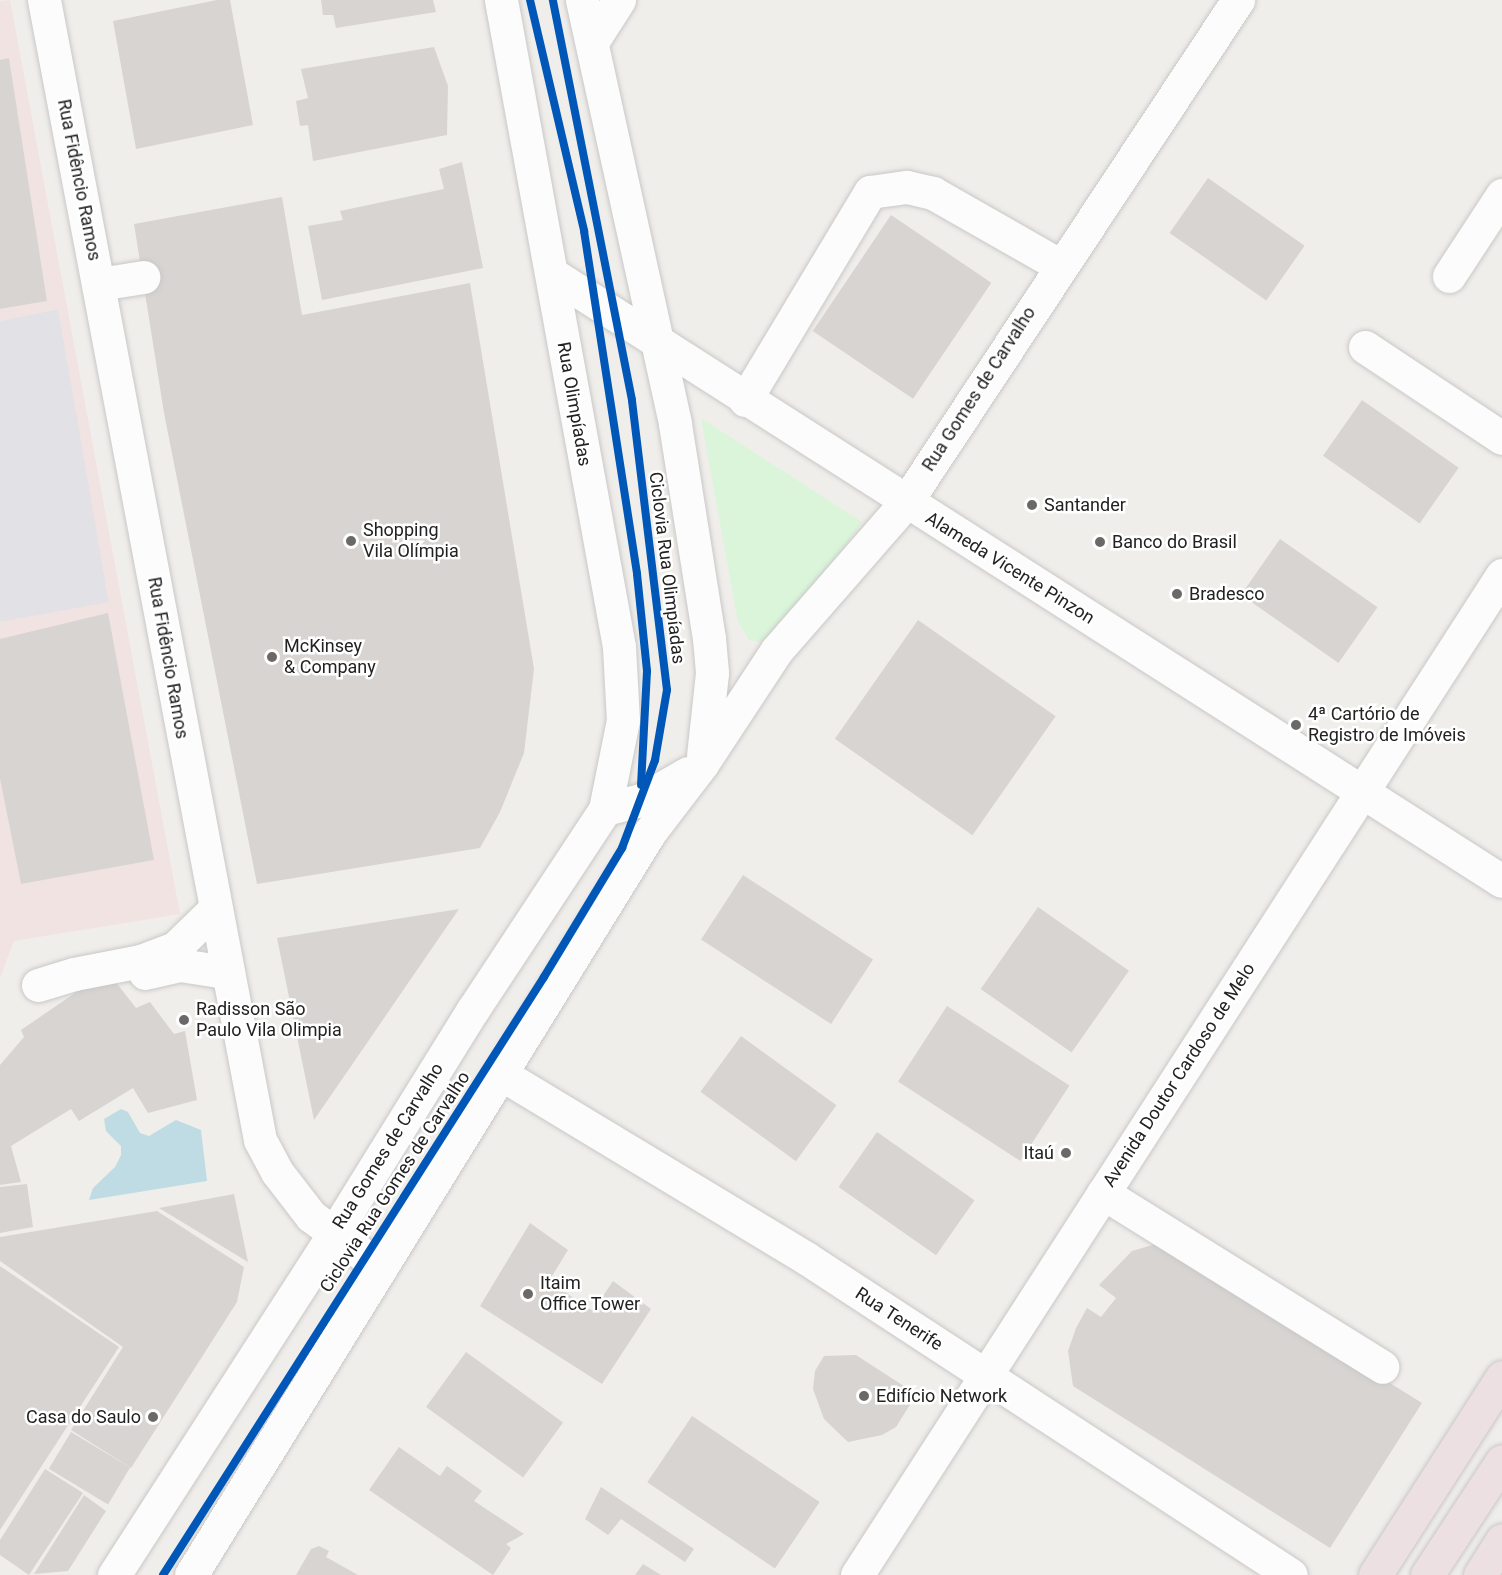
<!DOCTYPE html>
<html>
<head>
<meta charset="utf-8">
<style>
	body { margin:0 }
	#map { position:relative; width:1502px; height:1575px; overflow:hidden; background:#f0eeeb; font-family:Roboto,sans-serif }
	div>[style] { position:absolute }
	.commercial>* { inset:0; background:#f1e3e1 }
	.park>* { inset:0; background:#daf5da }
	.plaza>* { inset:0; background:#e2e1e5 }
	.water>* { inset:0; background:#bfdbe3 }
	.building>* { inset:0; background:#d7d4d2; transform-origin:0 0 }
	.roads { filter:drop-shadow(0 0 2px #c9c8c7) drop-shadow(0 0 2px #c9c8c7) }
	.minor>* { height:33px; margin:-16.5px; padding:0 16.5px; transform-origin:16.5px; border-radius:16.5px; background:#fdfcfc }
	.highway>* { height:33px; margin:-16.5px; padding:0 16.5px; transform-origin:16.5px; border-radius:16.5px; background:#ece0e2 }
	.cycleway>* { height:8px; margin:-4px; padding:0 4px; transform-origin:4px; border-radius:4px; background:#0057b8 }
	.dots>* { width:16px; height:16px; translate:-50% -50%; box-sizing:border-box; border:3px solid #fff; border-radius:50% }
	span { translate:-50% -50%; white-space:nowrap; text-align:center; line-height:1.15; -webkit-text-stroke:5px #fff; paint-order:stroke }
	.street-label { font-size:18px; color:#222 }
	.poi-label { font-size:18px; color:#222 }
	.left { translate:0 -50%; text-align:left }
	.right { translate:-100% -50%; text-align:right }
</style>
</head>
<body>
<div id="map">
	<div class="commercial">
		<div style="clip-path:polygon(10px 0,180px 914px,14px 941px,0 978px,0 779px,21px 884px,154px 860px,0 639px,0 622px,109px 601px,57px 309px,0 321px,0 309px,47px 301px,9px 58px,0 60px,0 1px)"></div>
	</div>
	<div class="park">
		<div style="clip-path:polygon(701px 418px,862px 522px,775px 644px,749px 640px,738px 622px)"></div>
	</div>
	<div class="plaza">
		<div style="clip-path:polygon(58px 309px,109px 602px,0 622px,0 321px)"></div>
	</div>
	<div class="water">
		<div style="clip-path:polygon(121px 1109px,128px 1112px,140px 1133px,149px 1136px,176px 1120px,201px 1130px,207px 1181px,89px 1200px,93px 1188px,115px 1167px,121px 1155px,121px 1146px,106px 1131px,104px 1119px)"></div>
	</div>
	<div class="building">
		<div style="clip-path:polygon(217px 0,230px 0,253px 125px,136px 149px,113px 21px)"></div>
		<div style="clip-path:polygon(321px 0,433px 0,436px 12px,336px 28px,333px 15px,323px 15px)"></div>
		<div style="clip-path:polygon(434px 47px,448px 86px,447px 135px,313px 161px,308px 125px,300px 126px,296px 101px,308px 98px,301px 69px)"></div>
		<div style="clip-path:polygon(9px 58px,47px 301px,0 309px,0 60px)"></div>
		<div style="clip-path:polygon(462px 162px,483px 268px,322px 300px,308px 226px,343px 220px,340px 211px,444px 189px,439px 169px)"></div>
		<div style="left:1208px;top:178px;width:118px;height:67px;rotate:35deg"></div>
		<div style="clip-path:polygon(282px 197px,302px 315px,470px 283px,534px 669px,524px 753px,500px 812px,480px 848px,257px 884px,164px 413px,134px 224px)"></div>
		<div style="left:891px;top:215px;width:121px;height:140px;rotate:34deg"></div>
		<div style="left:1362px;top:400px;width:118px;height:68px;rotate:35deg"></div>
		<div style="left:1280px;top:539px;width:119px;height:68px;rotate:35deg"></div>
		<div style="clip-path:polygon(108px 613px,154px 860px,21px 884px,0 779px,0 639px)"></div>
		<div style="left:918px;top:620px;width:168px;height:145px;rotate:35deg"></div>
		<div style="left:743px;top:875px;width:155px;height:77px;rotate:33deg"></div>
		<div style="left:1038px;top:907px;width:111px;height:100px;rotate:35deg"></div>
		<div style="clip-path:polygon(459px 909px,314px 1120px,277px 938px)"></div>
		<div style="clip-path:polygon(107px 971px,136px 1008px,150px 1002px,174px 1034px,185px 1031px,197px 1100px,148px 1113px,133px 1088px,79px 1121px,71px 1109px,11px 1146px,21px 1182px,0 1185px,0 1065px,24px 1037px,21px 1030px)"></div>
		<div style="left:947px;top:1006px;width:146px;height:90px;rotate:33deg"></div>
		<div style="left:741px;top:1036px;width:118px;height:69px;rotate:36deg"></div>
		<div style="left:877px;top:1132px;width:119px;height:67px;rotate:35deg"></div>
		<div style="clip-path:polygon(27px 1184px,33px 1227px,0 1233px,0 1187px)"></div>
		<div style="clip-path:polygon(234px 1194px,248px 1262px,159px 1208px)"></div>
		<div style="clip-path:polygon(157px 1211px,244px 1267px,237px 1302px,131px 1468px,71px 1430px,123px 1347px,0 1261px,0 1237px)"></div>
		<div style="clip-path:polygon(530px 1223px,568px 1250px,549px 1281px,593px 1311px,613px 1281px,651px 1309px,602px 1384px,480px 1306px)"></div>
		<div style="clip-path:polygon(1163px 1242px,1422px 1403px,1330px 1548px,1073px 1386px,1068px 1351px,1076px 1328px,1087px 1308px,1101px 1317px,1116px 1298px,1099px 1285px,1132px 1251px)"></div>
		<div style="clip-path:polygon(0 1266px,119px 1347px,0 1530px)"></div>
		<div style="left:466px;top:1352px;width:120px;height:68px;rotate:36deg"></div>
		<div style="clip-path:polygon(856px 1355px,913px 1392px,913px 1400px,896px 1427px,882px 1435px,848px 1442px,824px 1419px,813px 1389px,815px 1371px,824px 1356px)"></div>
		<div style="left:692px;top:1416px;width:154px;height:80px;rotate:34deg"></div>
		<div style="left:71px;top:1432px;width:69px;height:43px;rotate:31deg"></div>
		<div style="clip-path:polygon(399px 1447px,440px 1476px,447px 1466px,482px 1491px,474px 1501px,524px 1534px,506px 1544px,511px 1548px,493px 1575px,369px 1490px)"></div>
		<div style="clip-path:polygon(45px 1469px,83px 1493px,29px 1575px,0 1555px,0 1540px)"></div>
		<div style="clip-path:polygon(601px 1487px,694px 1549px,685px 1562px,621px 1519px,608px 1535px,585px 1519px)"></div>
		<div style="clip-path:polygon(84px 1495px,106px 1511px,68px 1571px,34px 1574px)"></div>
		<div style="clip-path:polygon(319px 1546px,329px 1551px,326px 1557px,358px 1575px,296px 1575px,311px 1549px)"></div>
		<div style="clip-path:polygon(643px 1564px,661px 1575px,635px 1575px)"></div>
	</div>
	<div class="roads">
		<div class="minor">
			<div style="left:44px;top:0;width:1160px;rotate:79.27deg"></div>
			<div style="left:260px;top:1140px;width:36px;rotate:62deg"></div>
			<div style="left:277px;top:1172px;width:56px;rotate:52.3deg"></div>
			<div style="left:311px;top:1216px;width:87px;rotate:36.6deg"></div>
			<div style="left:501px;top:0;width:658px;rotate:79.66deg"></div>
			<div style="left:619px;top:647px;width:73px;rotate:86.9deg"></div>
			<div style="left:623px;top:720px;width:91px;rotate:101.4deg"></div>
			<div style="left:582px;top:0;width:434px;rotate:77.6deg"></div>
			<div style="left:675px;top:424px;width:217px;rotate:81deg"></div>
			<div style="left:709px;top:638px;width:35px;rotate:85deg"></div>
			<div style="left:712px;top:673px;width:83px;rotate:96.2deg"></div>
			<div style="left:592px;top:42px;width:50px;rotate:-57.3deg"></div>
			<div style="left:552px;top:274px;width:1127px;rotate:32.58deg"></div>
			<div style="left:1449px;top:276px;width:97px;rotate:-56.8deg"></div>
			<div style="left:99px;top:284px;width:45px;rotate:-9deg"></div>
			<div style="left:1365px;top:347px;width:164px;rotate:33.6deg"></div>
			<div style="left:745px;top:400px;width:243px;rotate:-59deg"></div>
			<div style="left:870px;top:192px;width:37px;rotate:-8deg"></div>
			<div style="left:907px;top:187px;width:27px;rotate:13deg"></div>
			<div style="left:933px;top:193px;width:147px;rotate:29.7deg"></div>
			<div style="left:145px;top:973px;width:36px;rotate:-13deg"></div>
			<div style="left:180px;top:965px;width:47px;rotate:8.7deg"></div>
			<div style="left:38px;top:985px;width:38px;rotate:-17deg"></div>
			<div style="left:74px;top:974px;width:68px;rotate:-11deg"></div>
			<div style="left:141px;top:961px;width:36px;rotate:-21deg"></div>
			<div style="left:175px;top:948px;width:54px;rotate:-44.3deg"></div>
			<div style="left:501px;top:1074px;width:356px;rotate:31.1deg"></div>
			<div style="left:806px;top:1258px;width:579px;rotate:33.17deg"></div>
			<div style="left:1103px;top:1193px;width:329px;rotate:31.9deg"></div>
			<div style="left:114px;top:1575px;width:404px;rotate:-57.2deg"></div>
			<div style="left:333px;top:1235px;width:264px;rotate:-58.2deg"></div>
			<div style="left:472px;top:1011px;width:242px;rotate:-56.6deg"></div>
			<div style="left:605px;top:809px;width:37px;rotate:-14deg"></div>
			<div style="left:641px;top:800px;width:54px;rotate:-29.9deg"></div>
			<div style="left:191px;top:1575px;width:873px;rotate:-58.29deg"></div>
			<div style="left:650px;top:832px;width:86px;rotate:-52.6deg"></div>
			<div style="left:702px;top:764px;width:136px;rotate:-56.7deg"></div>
			<div style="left:777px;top:650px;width:196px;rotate:-48.9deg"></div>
			<div style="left:906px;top:502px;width:602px;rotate:-56.52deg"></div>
			<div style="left:857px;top:1575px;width:1190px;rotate:-57.18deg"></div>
		</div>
		<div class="highway">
			<div style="left:1375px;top:1575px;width:235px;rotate:-57.3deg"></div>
			<div style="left:1427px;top:1575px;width:136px;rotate:-56.7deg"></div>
			<div style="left:1480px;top:1575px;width:41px;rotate:-57.8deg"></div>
		</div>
	</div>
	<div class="cycleway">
		<div style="left:530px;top:0;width:237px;rotate:76.8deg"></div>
		<div style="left:584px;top:231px;width:347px;rotate:81.2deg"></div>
		<div style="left:637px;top:574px;width:98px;rotate:84.1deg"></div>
		<div style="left:647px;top:671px;width:114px;rotate:93deg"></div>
		<div style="left:163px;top:1575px;width:709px;rotate:-57.5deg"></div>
		<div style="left:544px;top:977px;width:151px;rotate:-58.8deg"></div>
		<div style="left:622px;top:848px;width:94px;rotate:-69.4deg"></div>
		<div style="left:655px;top:760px;width:71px;rotate:-80.3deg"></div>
		<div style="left:667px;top:690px;width:292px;rotate:-96.9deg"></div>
		<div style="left:632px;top:400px;width:408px;rotate:-101.2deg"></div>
	</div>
	<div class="dots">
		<div style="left:1032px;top:505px;background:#6a6968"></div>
		<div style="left:351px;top:541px;background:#6a6968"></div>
		<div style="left:1100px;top:542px;background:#6a6968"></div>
		<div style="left:1177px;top:594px;background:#6a6968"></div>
		<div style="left:272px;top:657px;background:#6a6968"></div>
		<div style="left:1296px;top:725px;background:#6a6968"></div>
		<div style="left:184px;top:1020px;background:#6a6968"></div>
		<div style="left:1066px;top:1153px;background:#6a6968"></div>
		<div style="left:528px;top:1294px;background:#6a6968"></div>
		<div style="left:864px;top:1396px;background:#6a6968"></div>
		<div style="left:153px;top:1417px;background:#6a6968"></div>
	</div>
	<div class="street-label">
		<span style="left:79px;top:180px;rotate:79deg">Rua Fidêncio Ramos</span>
		<span style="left:979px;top:389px;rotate:-57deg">Rua Gomes de Carvalho</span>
		<span style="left:574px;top:404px;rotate:80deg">Rua Olimpíadas</span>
		<span style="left:667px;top:568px;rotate:83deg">Ciclovia Rua Olimpíadas</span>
		<span style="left:1010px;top:568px;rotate:32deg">Alameda Vicente Pinzon</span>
		<span style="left:168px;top:658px;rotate:80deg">Rua Fidêncio Ramos</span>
		<span style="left:1179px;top:1075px;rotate:-57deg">Avenida Doutor Cardoso de Melo</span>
		<span style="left:388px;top:1146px;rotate:-58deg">Rua Gomes de Carvalho</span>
		<span style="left:395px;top:1182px;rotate:-57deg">Ciclovia Rua Gomes de Carvalho</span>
		<span style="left:899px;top:1319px;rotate:33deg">Rua Tenerife</span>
	</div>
	<div class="poi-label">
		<span class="left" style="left:1044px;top:505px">Santander</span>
		<span class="left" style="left:363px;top:541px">Shopping<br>Vila Olímpia</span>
		<span class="left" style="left:1112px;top:542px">Banco do Brasil</span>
		<span class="left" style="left:1189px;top:594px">Bradesco</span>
		<span class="left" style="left:284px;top:657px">McKinsey<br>&amp; Company</span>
		<span class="left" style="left:1308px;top:725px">4ª Cartório de<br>Registro de Imóveis</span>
		<span class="left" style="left:196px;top:1020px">Radisson São<br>Paulo Vila Olimpia</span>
		<span class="right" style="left:1054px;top:1153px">Itaú</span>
		<span class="left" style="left:540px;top:1294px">Itaim<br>Office Tower</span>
		<span class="left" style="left:876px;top:1396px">Edifício Network</span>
		<span class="right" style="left:141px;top:1417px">Casa do Saulo</span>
	</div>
</div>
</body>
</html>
